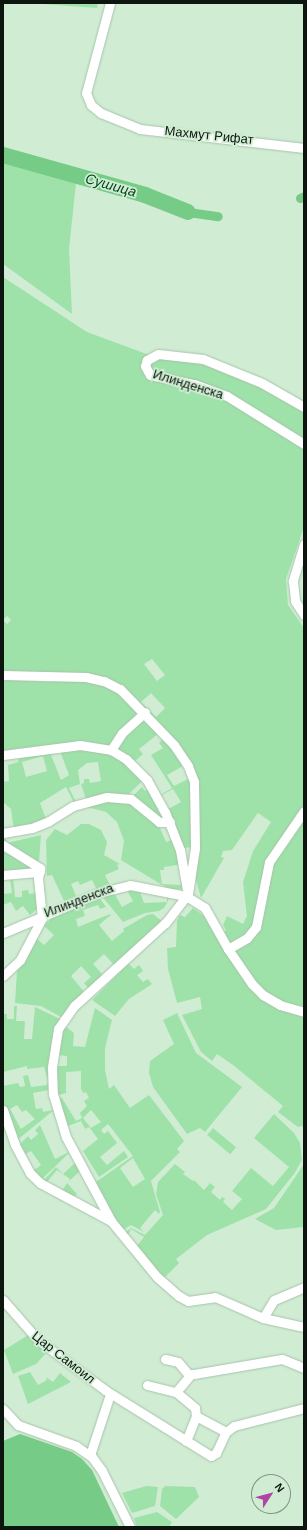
<!DOCTYPE html>
<html>
<head>
<meta charset="utf-8">
<style>
	body { margin:0 }
	#map { position:relative; width:307px; height:1530px; overflow:hidden; background:#d0edd4; font-family:Helvetica,sans-serif }
	div>[style] { position:absolute }
	.green>* { inset:0; background:#9ee2a9; transform-origin:0 0 }
	.water>* { inset:0; background:#76cb86 }
	.canal>* { height:9px; margin:-4.5px; padding:0 4.5px; transform-origin:4.5px; border-radius:4.5px; background:#76cb86 }
	.river>* { height:16px; margin:-8px; padding:0 8px; transform-origin:8px; border-radius:8px; background:#76cb86 }
	.roads { filter:drop-shadow(0 0 1px #a8c3ab) drop-shadow(0 0 1px #a8c3ab) }
	.minor>* { height:9px; margin:-4.5px; padding:0 4.5px; transform-origin:4.5px; border-radius:4.5px; background:#fff }
	span { translate:-50% -50%; white-space:nowrap; text-align:center; line-height:1.15; -webkit-text-stroke:3.5px #d0edd4; paint-order:stroke }
	.street-label { font-size:13px; color:#0c160e }
	.water-label { font-size:14px; color:#03451a; font-style:italic }
	.frame { position:absolute; inset:0; border:4px solid #0c160e; pointer-events:none }
	.north { position:absolute; left:251px; top:1474px; width:40px; height:40px; box-sizing:border-box; background:#d0edd4; border:1px solid #829785; border-radius:50%; rotate:54deg; font-size:11px; font-weight:700; line-height:16px; text-align:center; color:#0c160e }
	.north::after { content:''; display:block; margin:auto; width:14px; height:18px; background:#af45a6; clip-path:polygon(50% 0,100% 100%,50% 72%,0 100%) }
</style>
</head>
<body>
<div id="map">
	<div class="green">
		<div style="clip-path:polygon(29px 3px,98px 3px,97px 8px)"></div>
		<div style="clip-path:polygon(3px 160px,76px 183px,69px 249px,72px 314px,3px 264px)"></div>
		<div style="clip-path:polygon(evenodd,3px 277px,87px 332px,152px 356px,203px 359px,304px 407px,304px 527px,286px 579px,288px 605px,304px 628px,304px 1126px,298px 1127px,278px 1112px,283px 1106px,233px 1065px,217px 1054px,212px 1061px,201px 1052px,182px 1015px,202px 1009px,200px 997px,177px 1003px,168px 969px,167px 948px,176px 947px,177px 921px,180px 915px,185px 917px,193px 908px,215px 924px,221px 937px,226px 930px,223px 925px,227px 916px,243px 924px,247px 916px,243px 882px,253px 851px,271px 822px,258px 813px,232px 850px,223px 851px,221px 857px,224px 858px,201px 898px,196px 880px,198px 789px,174px 739px,167px 731px,136px 698px,115px 682px,3px 672px,3px 620px,7px 624px,11px 620px,7px 616px,3px 620px,3px 277px,152px 659px,165px 675px,157px 681px,144px 664px,152px 659px,3px 277px,151px 693px,165px 708px,156px 717px,141px 702px,151px 693px)"></div>
		<div style="clip-path:polygon(3px 679px,46px 682px,78px 680px,101px 684px,119px 694px,139px 711px,111px 747px,3px 751px)"></div>
		<div style="clip-path:polygon(142px 718px,158px 734px,171px 749px,183px 766px,167px 775px,174px 786px,190px 778px,194px 847px,183px 848px,163px 801px,168px 809px,181px 802px,173px 789px,160px 796px,150px 780px,160px 795px,172px 788px,151px 755px,163px 748px,159px 743px,162px 740px,158px 734px,139px 749px,143px 754px,135px 761px,141px 767px,115px 748px)"></div>
		<div style="clip-path:polygon(evenodd,73px 748px,116px 755px,143px 780px,128px 795px,86px 799px,81px 784px,84px 783px,84px 779px,89px 779px,90px 783px,101px 781px,98px 762px,87px 763px,78px 770px,80px 784px,69px 788px,76px 802px,74px 803px,66px 787px,40px 803px,46px 819px,49px 819px,14px 831px,11px 809px,3px 802px,3px 782px,9px 781px,8px 765px,18px 762px,20px 756px,73px 748px,60px 751px,69px 775px,61px 780px,51px 755px,60px 751px,73px 748px,43px 756px,47px 771px,26px 777px,22px 762px,43px 756px)"></div>
		<div style="clip-path:polygon(142px 787px,145px 791px,148px 789px,163px 820px,132px 797px)"></div>
		<div style="clip-path:polygon(118px 800px,133px 804px,160px 828px,166px 842px,174px 839px,180px 867px,177px 865px,164px 867px,164px 870px,160px 870px,162px 884px,181px 885px,181px 881px,184px 881px,181px 889px,172px 889px,162px 885px,121px 860px,124px 841px,117px 822px,106px 812px,87px 807px,87px 803px)"></div>
		<div style="clip-path:polygon(81px 824px,89px 824px,101px 830px,107px 842px,104px 855px,120px 864px,117px 865px,119px 869px,105px 875px,110px 885px,97px 890px,92px 880px,80px 885px,78px 881px,71px 884px,77px 898px,65px 903px,52px 875px,47px 876px,46px 840px,55px 829px,67px 835px)"></div>
		<div style="clip-path:polygon(41px 835px,39px 862px,3px 843px,5px 836px,7px 843px)"></div>
		<div style="clip-path:polygon(3px 849px,37px 868px,3px 872px)"></div>
		<div style="clip-path:polygon(10px 878px,13px 878px,15px 897px,22px 897px,22px 891px,28px 890px,29px 894px,37px 893px,37px 909px,30px 915px,23px 906px,16px 911px,11px 902px,3px 905px,3px 894px,12px 893px)"></div>
		<div style="clip-path:polygon(125px 887px,140px 892px,144px 903px,167px 902px,167px 895px,170px 895px,168px 901px,164px 908px,159px 911px,145px 913px,123px 922px,102px 896px,113px 891px,122px 907px,133px 901px)"></div>
		<div style="clip-path:polygon(98px 896px,106px 907px,100px 909px,98px 905px,83px 910px,85px 916px,76px 919px,78px 927px,110px 914px,116px 921px,111px 915px,99px 925px,112px 941px,124px 931px,123px 929px,147px 915px,153px 914px,163px 922px,115px 966px,104px 954px,93px 964px,104px 976px,89px 989px,84px 983px,91px 977px,81px 966px,71px 976px,85px 993px,61px 1017px,41px 1006px,15px 1003px,17px 971px,34px 936px,44px 945px,54px 935px,44px 926px,53px 916px)"></div>
		<div style="clip-path:polygon(127px 962px,134px 969px,139px 965px,143px 971px,137px 975px,143px 982px,148px 979px,152px 984px,129px 999px,115px 1016px,92px 1000px,121px 971px,119px 968px)"></div>
		<div style="clip-path:polygon(evenodd,14px 1006px,17px 1006px,16px 1021px,25px 1021px,24px 1039px,32px 1039px,35px 1007px,60px 1019px,57px 1026px,54px 1110px,16px 1141px,3px 1101px,3px 1086px,18px 1083px,20px 1087px,25px 1086px,23px 1076px,28px 1075px,31px 1087px,47px 1085px,48px 1081px,44px 1067px,27px 1069px,27px 1066px,3px 1072px,3px 1014px,7px 1014px,7px 1019px,14px 1019px,14px 1006px,49px 1090px,53px 1110px,43px 1112px,42px 1108px,36px 1109px,33px 1093px,49px 1090px,14px 1006px,17px 1105px,22px 1112px,26px 1110px,35px 1119px,21px 1129px,10px 1109px,17px 1105px)"></div>
		<div style="clip-path:polygon(evenodd,95px 1008px,112px 1020px,105px 1048px,105px 1070px,109px 1089px,114px 1085px,130px 1108px,149px 1095px,184px 1141px,177px 1149px,180px 1152px,151px 1181px,160px 1212px,159px 1214px,155px 1210px,140px 1228px,144px 1232px,131px 1225px,123px 1230px,113px 1219px,93px 1184px,133px 1156px,108px 1124px,101px 1130px,104px 1134px,108px 1131px,117px 1143px,100px 1157px,107px 1165px,124px 1151px,128px 1157px,99px 1177px,83px 1151px,98px 1139px,89px 1127px,85px 1129px,81px 1121px,65px 1127px,56px 1099px,62px 1098px,76px 1121px,82px 1118px,80px 1113px,87px 1106px,84px 1101px,89px 1098px,86px 1092px,83px 1093px,81px 1089px,81px 1071px,66px 1072px,66px 1093px,55px 1096px,56px 1066px,67px 1066px,67px 1056px,57px 1055px,60px 1036px,67px 1020px,66px 1027px,74px 1033px,73px 1046px,85px 1047px,95px 1008px,91px 1110px,101px 1122px,91px 1128px,83px 1118px,91px 1110px,95px 1008px,133px 1158px,145px 1179px,133px 1187px,120px 1168px,133px 1158px)"></div>
		<div style="clip-path:polygon(177px 1013px,196px 1053px,242px 1087px,205px 1132px,200px 1128px,187px 1134px,153px 1087px,149px 1073px,150px 1061px,174px 1044px,163px 1020px)"></div>
		<div style="clip-path:polygon(274px 1114px,294px 1133px,300px 1143px,302px 1160px,294px 1174px,266px 1209px,207px 1235px,176px 1259px,179px 1263px,163px 1279px,137px 1246px,144px 1237px,131px 1229px,128px 1235px,125px 1233px,131px 1228px,145px 1235px,163px 1215px,156px 1194px,158px 1182px,175px 1164px,185px 1172px,183px 1174px,193px 1181px,194px 1180px,204px 1190px,210px 1183px,215px 1187px,211px 1192px,220px 1200px,222px 1197px,225px 1199px,223px 1202px,232px 1210px,242px 1199px,232px 1191px,251px 1168px,273px 1186px,289px 1167px,254px 1138px)"></div>
		<div style="clip-path:polygon(40px 1125px,55px 1159px,71px 1151px,41px 1180px,33px 1171px,41px 1165px,31px 1151px,22px 1156px,19px 1145px,28px 1136px,31px 1140px,38px 1134px,35px 1130px)"></div>
		<div style="left:213px;top:1128px;width:30px;height:9px;rotate:40deg"></div>
		<div style="clip-path:polygon(evenodd,76px 1162px,81px 1170px,67px 1183px,77px 1194px,73px 1198px,43px 1181px,56px 1167px,63px 1174px,76px 1162px,57px 1170px,70px 1179px,61px 1192px,47px 1182px,57px 1170px)"></div>
		<div style="clip-path:polygon(304px 1164px,304px 1227px,276px 1230px,255px 1219px,274px 1208px)"></div>
		<div style="clip-path:polygon(30px 1334px,49px 1350px,36px 1364px,13px 1374px,4px 1350px)"></div>
		<div style="clip-path:polygon(30px 1372px,38px 1385px,47px 1380px,46px 1377px,53px 1382px,60px 1373px,71px 1382px,28px 1404px,18px 1376px)"></div>
		<div style="clip-path:polygon(146px 1486px,158px 1487px,155px 1506px,132px 1513px,122px 1493px)"></div>
		<div style="clip-path:polygon(165px 1486px,195px 1487px,199px 1497px,176px 1519px,160px 1506px,162px 1489px)"></div>
		<div style="clip-path:polygon(157px 1512px,172px 1522px,169px 1527px,137px 1527px,134px 1518px)"></div>
	</div>
	<div class="water">
		<div style="clip-path:polygon(20px 1434px,72px 1452px,82px 1459px,92px 1470px,119px 1527px,3px 1527px,3px 1441px)"></div>
	</div>
	<div class="canal">
		<div style="left:300px;top:198px;width:4px;rotate:-27deg"></div>
		<div style="left:188px;top:212px;width:30px;rotate:8deg"></div>
	</div>
	<div class="river">
		<div style="left:3px;top:155px;width:148px;rotate:15.7deg"></div>
		<div style="left:145px;top:195px;width:46px;rotate:21.6deg"></div>
	</div>
	<div class="roads">
		<div class="minor">
			<div style="left:110px;top:3px;width:93px;rotate:104.9deg"></div>
			<div style="left:86px;top:93px;width:13px;rotate:67deg"></div>
			<div style="left:91px;top:105px;width:13px;rotate:39deg"></div>
			<div style="left:101px;top:113px;width:42px;rotate:22.3deg"></div>
			<div style="left:140px;top:129px;width:165px;rotate:6.6deg"></div>
			<div style="left:304px;top:407px;width:48px;rotate:-150.3deg"></div>
			<div style="left:262px;top:383px;width:64px;rotate:-157.9deg"></div>
			<div style="left:203px;top:359px;width:45px;rotate:-173.7deg"></div>
			<div style="left:158px;top:354px;width:13px;rotate:151deg"></div>
			<div style="left:147px;top:360px;width:6px;rotate:108deg"></div>
			<div style="left:145px;top:366px;width:10px;rotate:61deg"></div>
			<div style="left:150px;top:375px;width:45px;rotate:11.6deg"></div>
			<div style="left:194px;top:384px;width:35px;rotate:20deg"></div>
			<div style="left:227px;top:396px;width:91px;rotate:31.9deg"></div>
			<div style="left:304px;top:544px;width:39px;rotate:107deg"></div>
			<div style="left:293px;top:581px;width:20px;rotate:84deg"></div>
			<div style="left:295px;top:601px;width:17px;rotate:57deg"></div>
			<div style="left:3px;top:675px;width:83px;rotate:1.4deg"></div>
			<div style="left:86px;top:677px;width:18px;rotate:13deg"></div>
			<div style="left:104px;top:681px;width:18px;rotate:27deg"></div>
			<div style="left:120px;top:689px;width:78px;rotate:46deg"></div>
			<div style="left:174px;top:745px;width:25px;rotate:56deg"></div>
			<div style="left:188px;top:766px;width:17px;rotate:69deg"></div>
			<div style="left:194px;top:782px;width:66px;rotate:89.1deg"></div>
			<div style="left:195px;top:848px;width:47px;rotate:98.7deg"></div>
			<div style="left:188px;top:894px;width:37px;rotate:128deg"></div>
			<div style="left:165px;top:923px;width:123px;rotate:137.6deg"></div>
			<div style="left:74px;top:1006px;width:28px;rotate:125deg"></div>
			<div style="left:58px;top:1029px;width:39px;rotate:99deg"></div>
			<div style="left:52px;top:1068px;width:26px;rotate:88deg"></div>
			<div style="left:53px;top:1094px;width:45px;rotate:73.2deg"></div>
			<div style="left:66px;top:1137px;width:95px;rotate:61.8deg"></div>
			<div style="left:111px;top:1221px;width:72px;rotate:50.6deg"></div>
			<div style="left:157px;top:1277px;width:29px;rotate:41deg"></div>
			<div style="left:179px;top:1296px;width:10px;rotate:29deg"></div>
			<div style="left:188px;top:1301px;width:27px;rotate:-8deg"></div>
			<div style="left:215px;top:1297px;width:52px;rotate:23.6deg"></div>
			<div style="left:263px;top:1318px;width:42px;rotate:12.4deg"></div>
			<div style="left:111px;top:750px;width:20px;rotate:-57deg"></div>
			<div style="left:122px;top:733px;width:31px;rotate:-42deg"></div>
			<div style="left:3px;top:755px;width:78px;rotate:-7.4deg"></div>
			<div style="left:80px;top:745px;width:31px;rotate:9deg"></div>
			<div style="left:111px;top:750px;width:17px;rotate:31deg"></div>
			<div style="left:126px;top:759px;width:30px;rotate:45deg"></div>
			<div style="left:147px;top:780px;width:37px;rotate:61deg"></div>
			<div style="left:165px;top:812px;width:41px;rotate:68.5deg"></div>
			<div style="left:180px;top:850px;width:39px;rotate:80deg"></div>
			<div style="left:3px;top:833px;width:29px;rotate:-10deg"></div>
			<div style="left:32px;top:828px;width:18px;rotate:-22deg"></div>
			<div style="left:49px;top:821px;width:28px;rotate:-32deg"></div>
			<div style="left:73px;top:806px;width:35px;rotate:-15deg"></div>
			<div style="left:107px;top:797px;width:24px;rotate:5deg"></div>
			<div style="left:131px;top:799px;width:36px;rotate:39deg"></div>
			<div style="left:159px;top:822px;width:11px"></div>
			<div style="left:3px;top:845px;width:44px;rotate:31.9deg"></div>
			<div style="left:40px;top:868px;width:10px;rotate:101deg"></div>
			<div style="left:38px;top:878px;width:40px;rotate:84.3deg"></div>
			<div style="left:42px;top:918px;width:47px;rotate:117.6deg"></div>
			<div style="left:20px;top:960px;width:23px;rotate:137deg"></div>
			<div style="left:3px;top:875px;width:37px;rotate:-5deg"></div>
			<div style="left:3px;top:933px;width:103px;rotate:-22.8deg"></div>
			<div style="left:98px;top:893px;width:33px;rotate:-14deg"></div>
			<div style="left:130px;top:885px;width:57px;rotate:11.1deg"></div>
			<div style="left:186px;top:896px;width:22px;rotate:32deg"></div>
			<div style="left:205px;top:908px;width:47px;rotate:60.7deg"></div>
			<div style="left:228px;top:949px;width:22px;rotate:-30deg"></div>
			<div style="left:247px;top:938px;width:14px;rotate:-51deg"></div>
			<div style="left:256px;top:927px;width:66px;rotate:-78.7deg"></div>
			<div style="left:269px;top:862px;width:62px;rotate:-55.5deg"></div>
			<div style="left:228px;top:949px;width:42px;rotate:55.6deg"></div>
			<div style="left:252px;top:984px;width:16px;rotate:45deg"></div>
			<div style="left:263px;top:995px;width:20px;rotate:30deg"></div>
			<div style="left:280px;top:1005px;width:25px;rotate:16deg"></div>
			<div style="left:3px;top:1110px;width:37px;rotate:71deg"></div>
			<div style="left:15px;top:1145px;width:32px;rotate:62deg"></div>
			<div style="left:30px;top:1173px;width:14px;rotate:45deg"></div>
			<div style="left:40px;top:1183px;width:81px;rotate:28.2deg"></div>
			<div style="left:3px;top:1300px;width:53px;rotate:48.8deg"></div>
			<div style="left:38px;top:1340px;width:84px;rotate:36.7deg"></div>
			<div style="left:105px;top:1390px;width:125px;rotate:31.9deg"></div>
			<div style="left:211px;top:1456px;width:6px;rotate:-31deg"></div>
			<div style="left:216px;top:1453px;width:23px;rotate:-65deg"></div>
			<div style="left:226px;top:1432px;width:10px;rotate:-37deg"></div>
			<div style="left:234px;top:1426px;width:72px;rotate:-14.4deg"></div>
			<div style="left:263px;top:1318px;width:21px;rotate:-59deg"></div>
			<div style="left:274px;top:1300px;width:33px;rotate:-23deg"></div>
			<div style="left:165px;top:1359px;width:13px;rotate:13deg"></div>
			<div style="left:178px;top:1362px;width:16px;rotate:50deg"></div>
			<div style="left:188px;top:1374px;width:6px"></div>
			<div style="left:194px;top:1374px;width:89px;rotate:-9.7deg"></div>
			<div style="left:282px;top:1359px;width:24px;rotate:22deg"></div>
			<div style="left:147px;top:1385px;width:30px;rotate:14deg"></div>
			<div style="left:176px;top:1392px;width:25px;rotate:40deg"></div>
			<div style="left:195px;top:1408px;width:8px;rotate:83deg"></div>
			<div style="left:196px;top:1416px;width:34px;rotate:28deg"></div>
			<div style="left:176px;top:1392px;width:23px;rotate:-50deg"></div>
			<div style="left:3px;top:1409px;width:22px;rotate:47deg"></div>
			<div style="left:18px;top:1425px;width:62px;rotate:19.9deg"></div>
			<div style="left:76px;top:1446px;width:19px;rotate:35deg"></div>
			<div style="left:92px;top:1457px;width:17px;rotate:54deg"></div>
			<div style="left:102px;top:1471px;width:63px;rotate:63.4deg"></div>
			<div style="left:186px;top:1441px;width:27px;rotate:-68deg"></div>
			<div style="left:90px;top:1455px;width:64px;rotate:-71.8deg"></div>
		</div>
	</div>
	<div class="street-label">
		<span style="left:209px;top:136px;rotate:6deg">Махмут Рифат</span>
		<span style="left:188px;top:385px;rotate:17deg">Илинденска</span>
		<span style="left:79px;top:901px;rotate:-21deg">Илинденска</span>
		<span style="left:63px;top:1358px;rotate:38deg">Цар Самоил</span>
	</div>
	<div class="water-label">
		<span style="left:111px;top:185px;rotate:16deg">Сушица</span>
	</div>
	<div class="frame"></div>
	<div class="north">N</div>
</div>
</body>
</html>
